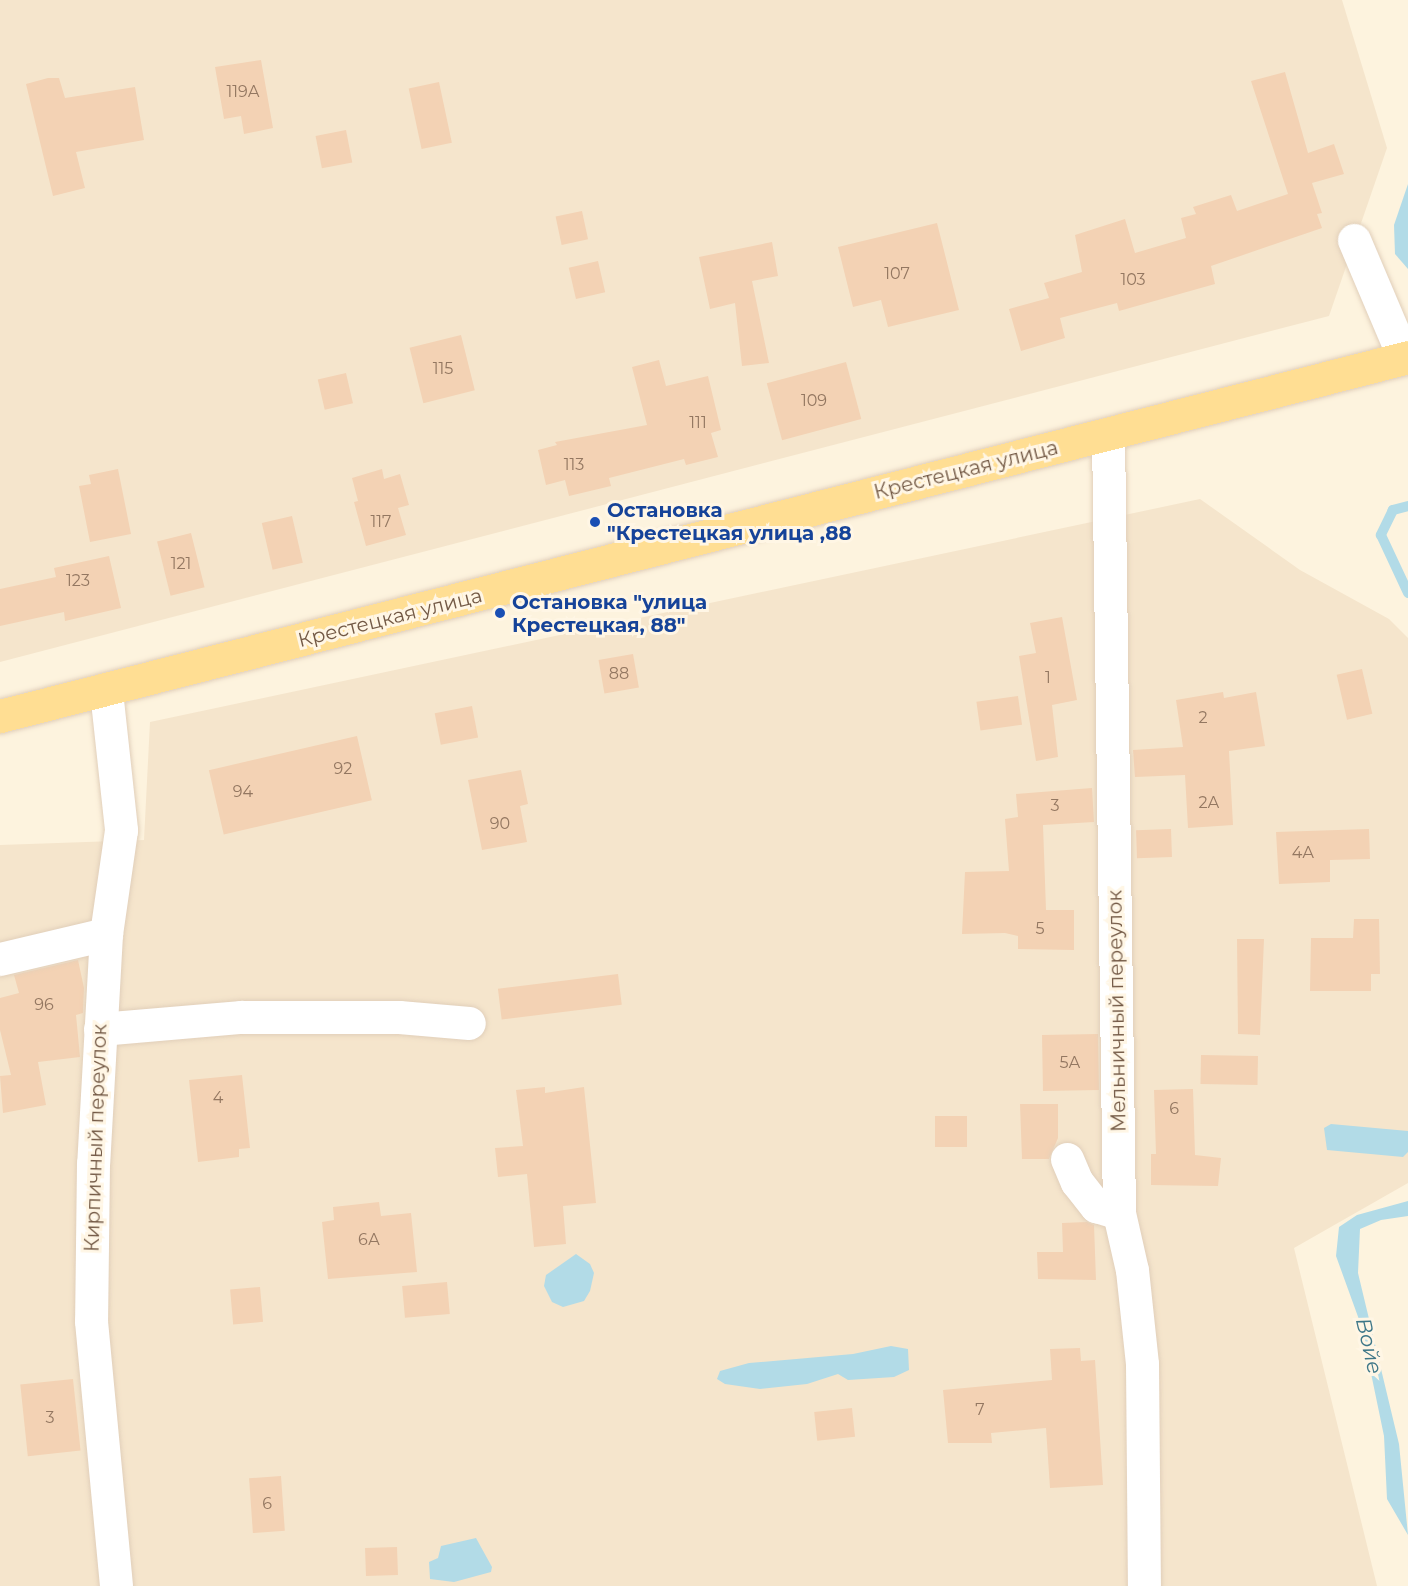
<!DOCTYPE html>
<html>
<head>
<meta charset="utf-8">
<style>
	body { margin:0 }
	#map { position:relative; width:1408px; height:1586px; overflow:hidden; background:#fdf3de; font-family:Montserrat,sans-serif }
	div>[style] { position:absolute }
	.residential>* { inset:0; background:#f5e5cc }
	.water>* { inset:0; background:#b2dbe7 }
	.stream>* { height:10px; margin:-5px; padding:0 5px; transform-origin:5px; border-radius:5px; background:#b2dbe7 }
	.building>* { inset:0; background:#f3d2b4; transform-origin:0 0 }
	.roads { filter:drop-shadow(0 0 2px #e1cfba) drop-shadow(0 0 2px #e1cfba) }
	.minor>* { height:33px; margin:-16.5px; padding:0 16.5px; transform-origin:16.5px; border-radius:16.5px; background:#fff }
	.major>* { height:33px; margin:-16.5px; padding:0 16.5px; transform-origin:16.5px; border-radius:16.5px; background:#ffde93 }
	.dots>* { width:16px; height:16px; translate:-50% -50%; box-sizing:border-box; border:3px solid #fff6e5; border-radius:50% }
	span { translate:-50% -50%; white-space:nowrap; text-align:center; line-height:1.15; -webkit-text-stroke:6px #fff6e5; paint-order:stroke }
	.number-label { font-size:16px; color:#937761 }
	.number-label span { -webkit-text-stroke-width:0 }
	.street-label { font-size:20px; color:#735945 }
	.transit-label { font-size:20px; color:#164399; font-weight:700 }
	.left { translate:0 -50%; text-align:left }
	.water-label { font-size:21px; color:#3e7788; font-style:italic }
</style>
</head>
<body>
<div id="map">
	<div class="residential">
		<div style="clip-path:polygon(0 0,1342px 0,1387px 148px,1329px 316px,0 662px)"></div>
		<div style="clip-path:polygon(1200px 499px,1300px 570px,1389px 619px,1408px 638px,1408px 1183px,1294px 1248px,1377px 1586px,0 1586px,0 845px,144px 840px,150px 722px)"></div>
	</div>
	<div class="water">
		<div style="clip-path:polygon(1408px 184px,1408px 269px,1395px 254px,1394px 225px)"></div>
		<div style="clip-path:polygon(1331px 1124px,1408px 1131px,1408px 1152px,1403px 1157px,1327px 1150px,1324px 1128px)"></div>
		<div style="clip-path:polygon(1408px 1201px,1408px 1216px,1381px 1220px,1360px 1229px,1358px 1273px,1399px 1444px,1408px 1535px,1387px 1499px,1384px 1436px,1361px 1325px,1336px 1256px,1339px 1227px,1357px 1215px)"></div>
		<div style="clip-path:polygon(576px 1254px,590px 1264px,594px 1273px,590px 1291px,584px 1301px,563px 1307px,552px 1302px,544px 1286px,546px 1275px)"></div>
		<div style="clip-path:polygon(891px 1346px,908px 1349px,909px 1370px,894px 1377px,848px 1380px,838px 1374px,807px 1384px,760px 1389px,725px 1384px,717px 1379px,720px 1371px,749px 1363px,853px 1354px)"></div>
		<div style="clip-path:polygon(476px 1538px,492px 1567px,491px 1572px,454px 1582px,430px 1579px,429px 1562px,438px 1558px,441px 1546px)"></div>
	</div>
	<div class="stream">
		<div style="left:1408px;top:506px;width:16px;rotate:165deg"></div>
		<div style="left:1393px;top:510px;width:28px;rotate:116deg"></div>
		<div style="left:1381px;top:535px;width:64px;rotate:65deg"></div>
	</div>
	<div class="building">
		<div style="clip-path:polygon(261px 60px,273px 128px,244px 134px,241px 116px,224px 119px,215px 67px)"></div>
		<div style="clip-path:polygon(1285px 72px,1308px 153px,1334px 144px,1344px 174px,1312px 183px,1322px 213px,1317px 214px,1322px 228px,1211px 266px,1215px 284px,1119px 311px,1117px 303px,1060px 318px,1065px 338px,1021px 351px,1009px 309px,1049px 298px,1044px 283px,1082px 272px,1075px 235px,1125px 219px,1135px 253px,1186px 238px,1181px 218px,1196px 214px,1193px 207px,1231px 195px,1237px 211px,1288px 194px,1251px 81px)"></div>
		<div style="clip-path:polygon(48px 78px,59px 78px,65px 98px,135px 87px,144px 140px,76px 152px,85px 188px,53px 196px,26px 84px)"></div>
		<div style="left:439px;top:82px;width:62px;height:31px;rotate:78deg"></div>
		<div style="left:346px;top:130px;width:33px;height:31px;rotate:79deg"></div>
		<div style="left:582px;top:211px;width:29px;height:27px;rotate:78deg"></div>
		<div style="clip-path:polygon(937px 223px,959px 310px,888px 327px,881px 300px,853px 307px,838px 247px)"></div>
		<div style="clip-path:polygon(772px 242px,778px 276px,752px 281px,769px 363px,742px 366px,735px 303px,710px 309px,699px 257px)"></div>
		<div style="left:598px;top:261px;width:32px;height:30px;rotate:77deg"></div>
		<div style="left:461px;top:335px;width:57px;height:53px;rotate:76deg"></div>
		<div style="clip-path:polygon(659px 360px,666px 386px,708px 376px,721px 430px,711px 433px,718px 457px,686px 465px,684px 459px,609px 478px,611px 486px,569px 496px,565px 480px,546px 485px,538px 450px,557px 445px,555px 442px,647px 425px,632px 367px)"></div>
		<div style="left:846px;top:362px;width:59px;height:82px;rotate:75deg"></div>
		<div style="left:346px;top:373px;width:31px;height:29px;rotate:77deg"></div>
		<div style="clip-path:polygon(118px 469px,131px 534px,90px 542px,79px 486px,91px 484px,89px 475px)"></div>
		<div style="clip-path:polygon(382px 469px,384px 479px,400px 474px,409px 505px,398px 508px,406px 535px,366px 546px,354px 502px,358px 501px,352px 478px)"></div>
		<div style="left:292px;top:516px;width:48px;height:31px;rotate:77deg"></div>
		<div style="left:191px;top:533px;width:56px;height:35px;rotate:76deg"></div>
		<div style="clip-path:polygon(109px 556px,121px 608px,65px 621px,64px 612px,0 626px,0 589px,56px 577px,54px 568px)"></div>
		<div style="clip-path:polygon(1062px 617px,1077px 700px,1052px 705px,1058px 757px,1036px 761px,1019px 656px,1036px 653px,1030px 623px)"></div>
		<div style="left:633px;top:654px;width:34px;height:35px;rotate:80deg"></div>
		<div style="left:1362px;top:669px;width:46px;height:26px;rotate:77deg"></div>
		<div style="clip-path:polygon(1223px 692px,1224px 698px,1256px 692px,1265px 746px,1229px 751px,1233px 825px,1188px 828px,1185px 775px,1135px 777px,1133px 750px,1183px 747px,1176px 700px)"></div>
		<div style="left:1018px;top:696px;width:29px;height:42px;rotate:82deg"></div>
		<div style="left:472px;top:706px;width:32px;height:38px;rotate:79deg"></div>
		<div style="left:357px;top:736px;width:66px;height:152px;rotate:77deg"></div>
		<div style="clip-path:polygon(521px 770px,528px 804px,520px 806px,527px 842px,482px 850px,468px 780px)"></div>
		<div style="clip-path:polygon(1092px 788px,1094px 822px,1043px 825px,1046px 910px,1074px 910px,1074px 950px,1018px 949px,1018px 936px,1005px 933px,962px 934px,965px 872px,1009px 871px,1005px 819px,1018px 817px,1016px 794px)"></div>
		<div style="left:1171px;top:829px;width:28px;height:35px;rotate:88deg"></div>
		<div style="clip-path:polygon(1369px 829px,1370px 859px,1330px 860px,1330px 882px,1279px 884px,1276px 832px)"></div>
		<div style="clip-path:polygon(1354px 919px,1379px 919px,1380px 974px,1371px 974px,1371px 991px,1310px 991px,1311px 938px,1353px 938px)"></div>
		<div style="clip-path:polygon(1237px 939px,1264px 939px,1260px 1035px,1238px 1034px)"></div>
		<div style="clip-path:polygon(78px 960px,84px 988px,83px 1013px,76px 1015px,80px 1057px,38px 1062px,46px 1105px,3px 1113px,0 1076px,11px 1075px,0 1030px,0 998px,19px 993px,14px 975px)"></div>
		<div style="left:618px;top:974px;width:31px;height:121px;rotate:83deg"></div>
		<div style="left:1098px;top:1034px;width:56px;height:56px;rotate:89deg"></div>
		<div style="left:1201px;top:1055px;width:57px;height:29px;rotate:1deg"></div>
		<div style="clip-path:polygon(242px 1075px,250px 1148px,239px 1149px,239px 1157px,198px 1162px,189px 1080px)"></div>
		<div style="clip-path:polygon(545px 1087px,545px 1093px,584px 1087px,596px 1203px,563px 1206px,566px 1244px,534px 1247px,527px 1174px,498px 1177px,495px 1148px,523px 1146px,516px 1090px)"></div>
		<div style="clip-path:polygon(1193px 1089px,1195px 1155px,1221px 1158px,1218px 1186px,1151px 1185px,1151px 1154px,1156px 1154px,1154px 1090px)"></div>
		<div style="clip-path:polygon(1020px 1104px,1058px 1104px,1058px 1138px,1049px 1159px,1022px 1159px)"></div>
		<div style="left:935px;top:1116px;width:32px;height:31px"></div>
		<div style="clip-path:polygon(379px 1202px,381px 1216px,411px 1213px,417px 1272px,328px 1279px,322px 1222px,334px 1220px,333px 1207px)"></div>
		<div style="clip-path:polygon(1087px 1222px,1094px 1225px,1096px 1280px,1038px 1279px,1037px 1252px,1063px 1252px,1062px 1223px)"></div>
		<div style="left:447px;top:1282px;width:32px;height:45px;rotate:85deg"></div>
		<div style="left:260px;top:1287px;width:35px;height:30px;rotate:85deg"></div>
		<div style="clip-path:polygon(1080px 1348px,1081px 1361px,1095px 1360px,1103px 1485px,1050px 1488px,1046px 1428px,991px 1433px,992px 1443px,948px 1443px,943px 1390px,1052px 1380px,1050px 1349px)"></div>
		<div style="left:73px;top:1379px;width:72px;height:53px;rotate:84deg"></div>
		<div style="left:852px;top:1408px;width:29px;height:38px;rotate:84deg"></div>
		<div style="left:281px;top:1476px;width:55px;height:32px;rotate:86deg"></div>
		<div style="left:397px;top:1547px;width:28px;height:32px;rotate:88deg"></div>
	</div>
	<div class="roads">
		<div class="minor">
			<div style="left:1354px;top:240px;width:128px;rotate:67deg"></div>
			<div style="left:1108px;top:434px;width:779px;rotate:89.19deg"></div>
			<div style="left:1119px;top:1213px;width:58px;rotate:77.2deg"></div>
			<div style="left:1132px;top:1270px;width:95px;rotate:83.9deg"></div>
			<div style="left:1142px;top:1364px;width:222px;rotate:89.5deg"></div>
			<div style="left:106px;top:691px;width:140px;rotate:83.8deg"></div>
			<div style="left:121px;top:830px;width:105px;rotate:98.2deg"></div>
			<div style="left:106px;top:934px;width:229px;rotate:93.2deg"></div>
			<div style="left:93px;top:1163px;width:158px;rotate:90.7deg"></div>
			<div style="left:91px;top:1321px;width:266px;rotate:84.6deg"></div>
			<div style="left:0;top:959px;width:109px;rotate:-13.3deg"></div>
			<div style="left:100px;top:1029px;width:142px;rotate:-4.9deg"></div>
			<div style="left:241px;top:1017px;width:158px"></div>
			<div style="left:399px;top:1017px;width:70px;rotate:4.9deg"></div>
			<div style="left:1067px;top:1159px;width:25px;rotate:67deg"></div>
			<div style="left:1077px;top:1182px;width:31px;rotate:52deg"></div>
			<div style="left:1096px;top:1206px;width:24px;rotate:17deg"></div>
		</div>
		<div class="major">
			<div style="left:0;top:716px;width:1453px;rotate:-14.3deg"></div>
		</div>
	</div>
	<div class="dots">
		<div style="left:595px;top:522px;background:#1a4fb4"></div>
		<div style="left:500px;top:613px;background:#1a4fb4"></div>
	</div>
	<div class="number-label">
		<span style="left:243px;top:92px">119А</span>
		<span style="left:897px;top:274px">107</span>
		<span style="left:1133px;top:280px">103</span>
		<span style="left:443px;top:369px">115</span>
		<span style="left:814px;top:401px">109</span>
		<span style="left:698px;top:423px">111</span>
		<span style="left:574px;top:465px">113</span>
		<span style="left:381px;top:522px">117</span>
		<span style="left:181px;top:564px">121</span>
		<span style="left:78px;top:581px">123</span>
		<span style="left:619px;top:674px">88</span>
		<span style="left:1048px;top:678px">1</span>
		<span style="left:1203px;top:718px">2</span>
		<span style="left:343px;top:769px">92</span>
		<span style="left:243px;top:792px">94</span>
		<span style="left:1209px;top:803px">2А</span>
		<span style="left:1055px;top:806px">3</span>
		<span style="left:500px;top:824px">90</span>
		<span style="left:1303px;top:853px">4А</span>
		<span style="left:1040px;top:929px">5</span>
		<span style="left:44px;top:1005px">96</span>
		<span style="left:1070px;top:1063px">5А</span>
		<span style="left:218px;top:1098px">4</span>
		<span style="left:1174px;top:1109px">6</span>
		<span style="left:369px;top:1240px">6А</span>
		<span style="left:980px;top:1410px">7</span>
		<span style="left:50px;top:1418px">3</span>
		<span style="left:267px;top:1504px">6</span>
	</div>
	<div class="street-label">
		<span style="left:966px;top:470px;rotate:-14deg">Крестецкая улица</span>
		<span style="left:390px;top:618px;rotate:-14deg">Крестецкая улица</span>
		<span style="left:1117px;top:1011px;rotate:-91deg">Мельничный переулок</span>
		<span style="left:96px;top:1138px;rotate:-88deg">Кирпичный переулок</span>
	</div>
	<div class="transit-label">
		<span class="left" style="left:607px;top:522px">Остановка<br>"Крестецкая улица ,88</span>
		<span class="left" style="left:512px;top:614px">Остановка "улица<br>Крестецкая, 88"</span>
	</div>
	<div class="water-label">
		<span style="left:1369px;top:1346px;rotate:77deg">Войе</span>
	</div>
</div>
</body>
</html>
